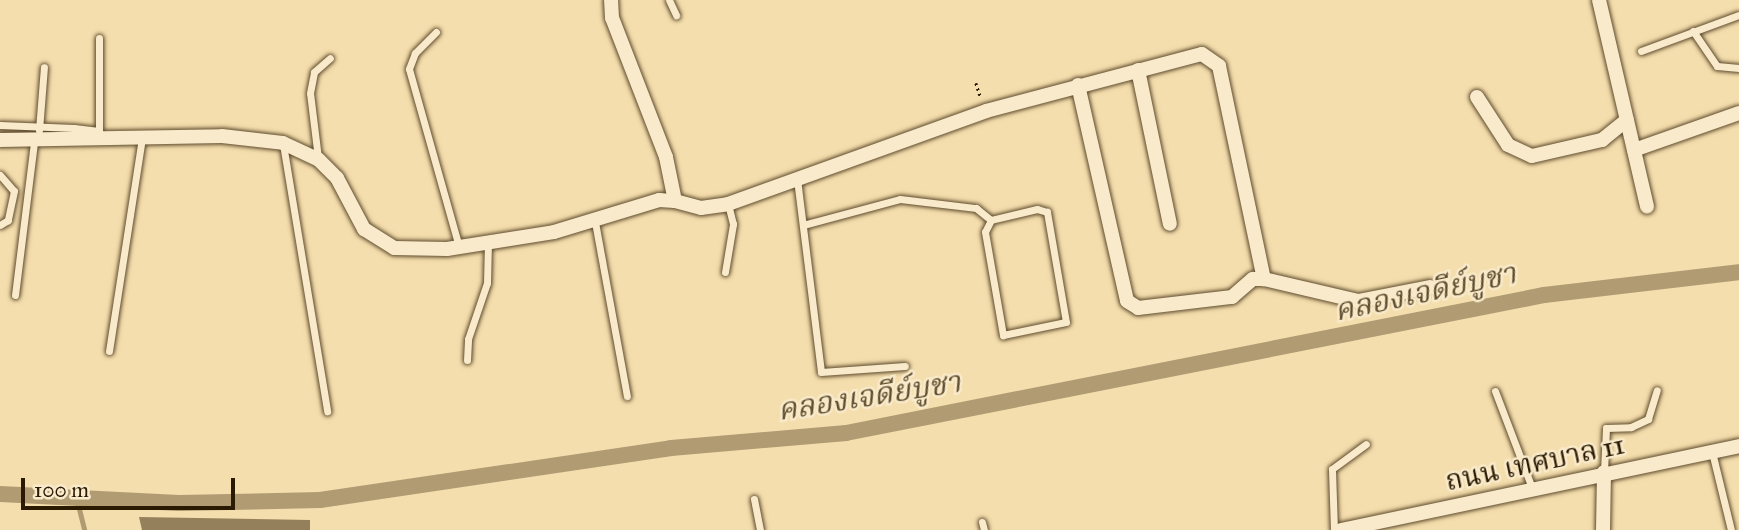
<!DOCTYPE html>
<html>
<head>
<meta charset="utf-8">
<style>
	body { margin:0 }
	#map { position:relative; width:1739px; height:530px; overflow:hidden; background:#f5dead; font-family:"IM FELL Great Primer","Noto Serif Thai",serif }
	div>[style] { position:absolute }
	.stream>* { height:4.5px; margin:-2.25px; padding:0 2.25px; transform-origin:2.25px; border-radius:2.25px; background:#b09b73 }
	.canal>* { height:16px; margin:-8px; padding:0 8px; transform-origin:8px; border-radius:8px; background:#b09b73 }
	.building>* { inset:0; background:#94805b }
	.path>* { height:2.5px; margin-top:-1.25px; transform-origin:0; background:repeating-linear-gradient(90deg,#2b1a02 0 2px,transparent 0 5.5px) }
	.roads { filter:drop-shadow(0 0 2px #5e4b2d) drop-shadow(0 0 2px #5e4b2d) }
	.service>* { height:7px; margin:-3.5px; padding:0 3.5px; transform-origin:3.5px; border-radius:3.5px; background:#f8eaca }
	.minor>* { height:14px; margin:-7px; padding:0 7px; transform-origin:7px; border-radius:7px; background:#f8eaca }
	span { translate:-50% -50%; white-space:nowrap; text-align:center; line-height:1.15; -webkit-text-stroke:5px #f8eaca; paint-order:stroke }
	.street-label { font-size:28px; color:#2b1a02 }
	.water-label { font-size:30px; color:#604e2f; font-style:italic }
	.scale { position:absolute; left:21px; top:478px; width:214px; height:32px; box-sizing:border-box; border:4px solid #2b1a02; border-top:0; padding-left:9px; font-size:21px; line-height:24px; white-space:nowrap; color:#2b1a02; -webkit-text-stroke:5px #f8eaca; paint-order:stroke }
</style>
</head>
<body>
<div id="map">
	<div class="stream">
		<div style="left:77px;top:499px;width:32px;rotate:76deg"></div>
	</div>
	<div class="canal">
		<div style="left:0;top:494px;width:179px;rotate:2.9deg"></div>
		<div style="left:179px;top:503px;width:141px;rotate:-1.2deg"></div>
		<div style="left:320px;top:500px;width:355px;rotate:-8.4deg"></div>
		<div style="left:671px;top:448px;width:176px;rotate:-4.9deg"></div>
		<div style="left:846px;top:433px;width:712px;rotate:-11.18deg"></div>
		<div style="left:1544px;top:295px;width:196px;rotate:-6.7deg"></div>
	</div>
	<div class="building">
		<div style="clip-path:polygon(139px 517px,310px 520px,310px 530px,142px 530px)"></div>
	</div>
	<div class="path">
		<div style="left:976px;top:83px;width:16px;rotate:72deg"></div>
	</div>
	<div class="roads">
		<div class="service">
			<div style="left:669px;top:0;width:17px;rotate:65deg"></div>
			<div style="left:1693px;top:31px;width:42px;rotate:55.6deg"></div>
			<div style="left:1717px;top:66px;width:22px;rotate:5deg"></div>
			<div style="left:436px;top:32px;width:30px;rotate:135deg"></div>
			<div style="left:415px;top:53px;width:17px;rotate:111deg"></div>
			<div style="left:409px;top:69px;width:185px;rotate:74.3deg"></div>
			<div style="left:1641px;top:51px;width:104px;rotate:-20.2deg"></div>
			<div style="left:0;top:125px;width:74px;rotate:2.3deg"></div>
			<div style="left:74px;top:128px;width:25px;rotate:7deg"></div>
			<div style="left:99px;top:131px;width:7px;rotate:63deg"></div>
			<div style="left:39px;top:130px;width:63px;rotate:-85.5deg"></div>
			<div style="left:99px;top:131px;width:93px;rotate:-90deg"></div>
			<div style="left:283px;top:144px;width:271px;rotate:80.6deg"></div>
			<div style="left:318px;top:158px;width:65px;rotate:-97deg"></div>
			<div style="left:310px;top:93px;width:21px;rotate:-79deg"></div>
			<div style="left:314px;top:72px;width:21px;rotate:-41deg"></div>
			<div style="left:0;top:175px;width:21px;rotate:49deg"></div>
			<div style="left:14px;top:191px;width:30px;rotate:102deg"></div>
			<div style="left:8px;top:220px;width:9px;rotate:148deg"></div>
			<div style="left:797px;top:179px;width:194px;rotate:82.9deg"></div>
			<div style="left:821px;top:372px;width:84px;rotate:-4.1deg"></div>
			<div style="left:595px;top:222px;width:177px;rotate:79.6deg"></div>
			<div style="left:803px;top:225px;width:100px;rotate:-15deg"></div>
			<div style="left:900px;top:199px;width:77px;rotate:6.8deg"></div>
			<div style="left:976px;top:208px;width:19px;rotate:39deg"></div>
			<div style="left:991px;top:220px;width:13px;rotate:117deg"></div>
			<div style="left:985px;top:232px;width:105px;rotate:80.1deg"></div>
			<div style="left:1003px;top:335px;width:64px;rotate:-11.7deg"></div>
			<div style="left:1066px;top:322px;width:112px;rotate:-99.8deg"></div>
			<div style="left:1047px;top:212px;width:10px;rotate:-163deg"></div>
			<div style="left:1037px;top:209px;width:47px;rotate:166.6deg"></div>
			<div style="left:725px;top:272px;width:49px;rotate:-80.5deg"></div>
			<div style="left:733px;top:224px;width:21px;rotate:-104deg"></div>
			<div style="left:15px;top:295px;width:154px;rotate:-82.9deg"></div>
			<div style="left:109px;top:351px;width:215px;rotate:-81.2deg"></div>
			<div style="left:467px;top:360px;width:21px;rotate:-87deg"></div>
			<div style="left:468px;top:339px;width:59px;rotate:-71.3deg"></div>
			<div style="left:487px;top:283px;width:40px;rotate:-88.6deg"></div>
			<div style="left:1495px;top:391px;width:104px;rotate:69.1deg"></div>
			<div style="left:1712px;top:452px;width:80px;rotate:76.3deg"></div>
			<div style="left:1604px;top:471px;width:43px;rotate:-87.3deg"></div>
			<div style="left:1606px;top:428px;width:25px;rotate:-2deg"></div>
			<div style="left:1631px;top:427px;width:19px;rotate:-25deg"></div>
			<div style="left:1648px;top:419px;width:30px;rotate:-73deg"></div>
			<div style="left:754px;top:499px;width:32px;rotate:79deg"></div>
			<div style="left:982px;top:522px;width:8px;rotate:76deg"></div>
			<div style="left:1334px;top:530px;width:61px;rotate:-91.9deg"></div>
			<div style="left:1332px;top:469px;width:42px;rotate:-36.3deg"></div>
		</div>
		<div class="minor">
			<div style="left:1599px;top:0;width:212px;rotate:76.9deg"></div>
			<div style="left:1138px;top:70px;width:157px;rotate:78.3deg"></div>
			<div style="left:1078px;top:85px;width:221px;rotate:77.2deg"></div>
			<div style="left:1127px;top:301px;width:13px;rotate:32deg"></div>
			<div style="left:1138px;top:308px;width:95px;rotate:-6.7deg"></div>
			<div style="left:1232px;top:297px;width:28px;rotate:-41deg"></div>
			<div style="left:1253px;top:279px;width:11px"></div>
			<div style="left:1477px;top:97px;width:57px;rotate:57.1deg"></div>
			<div style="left:1508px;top:145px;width:26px;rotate:25deg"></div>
			<div style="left:1532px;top:156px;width:72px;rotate:-12.9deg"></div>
			<div style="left:1602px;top:140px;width:32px;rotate:-39deg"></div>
			<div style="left:0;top:140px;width:222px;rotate:-1deg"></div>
			<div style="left:222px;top:136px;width:61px;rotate:6.5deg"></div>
			<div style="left:283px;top:143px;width:38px;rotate:25deg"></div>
			<div style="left:318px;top:159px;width:27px;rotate:45deg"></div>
			<div style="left:337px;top:178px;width:58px;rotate:62.1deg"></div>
			<div style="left:364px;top:229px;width:36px;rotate:32deg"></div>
			<div style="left:394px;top:248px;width:53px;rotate:1.1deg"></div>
			<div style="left:447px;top:249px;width:108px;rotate:-9deg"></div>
			<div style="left:554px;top:232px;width:110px;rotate:-16.9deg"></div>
			<div style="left:659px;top:200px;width:16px;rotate:4deg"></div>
			<div style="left:675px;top:201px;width:45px;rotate:-101.6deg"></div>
			<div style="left:666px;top:157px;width:149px;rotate:-111.2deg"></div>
			<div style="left:612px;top:18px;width:18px;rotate:-93deg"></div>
			<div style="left:1634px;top:150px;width:111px;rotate:-19.4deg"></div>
			<div style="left:675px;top:201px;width:27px;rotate:15deg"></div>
			<div style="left:701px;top:208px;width:27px;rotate:-8deg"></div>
			<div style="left:728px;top:204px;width:274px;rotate:-19.8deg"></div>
			<div style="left:986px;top:111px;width:223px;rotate:-14.8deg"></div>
			<div style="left:1202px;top:54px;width:21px;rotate:35deg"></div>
			<div style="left:1219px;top:66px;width:218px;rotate:78.1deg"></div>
			<div style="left:1264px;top:279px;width:97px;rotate:13.2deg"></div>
			<div style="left:1358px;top:301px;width:73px;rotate:-11deg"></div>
			<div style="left:1341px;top:530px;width:407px;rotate:-11.9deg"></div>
			<div style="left:1603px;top:530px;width:58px;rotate:-89deg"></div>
		</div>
	</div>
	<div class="street-label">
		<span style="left:1535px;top:463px;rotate:-12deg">ถนน เทศบาล 11</span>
	</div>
	<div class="water-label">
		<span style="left:1425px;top:292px;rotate:-12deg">คลองเจดีย์บูชา</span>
		<span style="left:869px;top:396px;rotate:-9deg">คลองเจดีย์บูชา</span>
	</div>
	<div class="scale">100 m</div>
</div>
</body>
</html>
